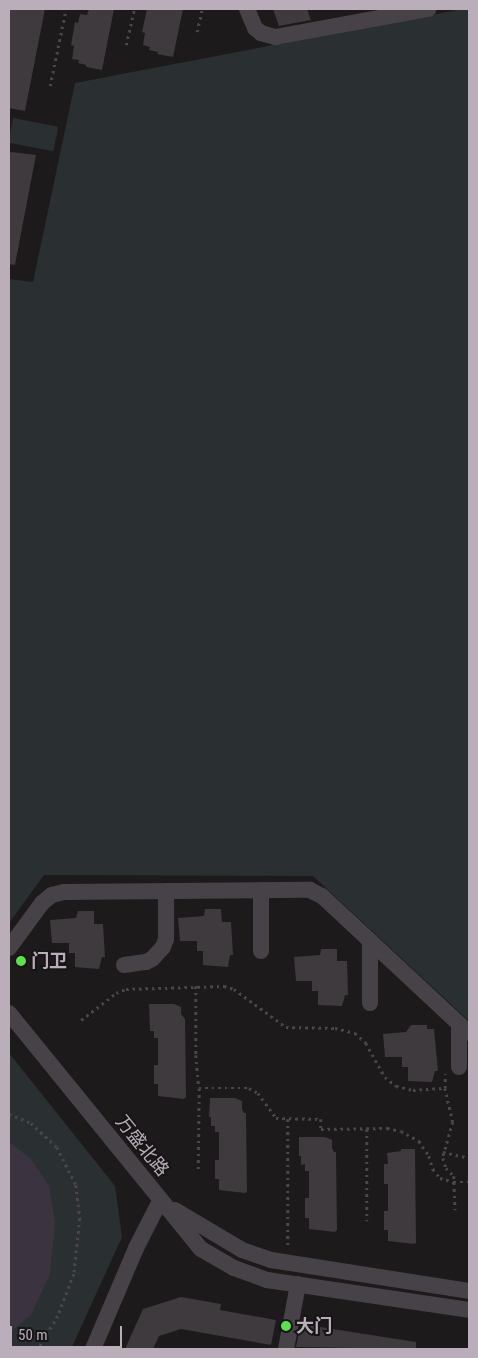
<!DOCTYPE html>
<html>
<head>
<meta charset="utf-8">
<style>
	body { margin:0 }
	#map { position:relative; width:478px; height:1358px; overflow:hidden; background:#1c1a1b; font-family:"Roboto Condensed","Noto Sans SC",sans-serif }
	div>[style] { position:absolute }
	.green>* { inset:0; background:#2a3032; transform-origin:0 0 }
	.water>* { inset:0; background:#3c3341 }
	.building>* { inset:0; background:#3e3a3d }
	.path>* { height:2.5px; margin-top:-1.25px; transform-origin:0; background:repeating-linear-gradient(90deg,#4c454c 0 2.5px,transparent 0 6.5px) }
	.minor>* { height:16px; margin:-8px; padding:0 8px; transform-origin:8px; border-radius:8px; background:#474247 }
	.dots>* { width:14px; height:14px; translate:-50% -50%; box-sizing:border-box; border:2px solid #171516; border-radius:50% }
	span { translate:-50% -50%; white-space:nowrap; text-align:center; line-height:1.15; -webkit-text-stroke:4px #171516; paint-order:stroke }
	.poi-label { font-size:18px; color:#b9aeba; font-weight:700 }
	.left { translate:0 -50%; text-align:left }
	.street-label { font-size:18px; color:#b9aeba }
	.frame { position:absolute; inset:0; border:10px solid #b9aeba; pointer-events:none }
	.scale { position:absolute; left:10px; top:1326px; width:112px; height:22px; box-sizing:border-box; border:2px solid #b9aeba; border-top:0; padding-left:6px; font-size:15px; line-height:18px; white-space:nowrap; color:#b9aeba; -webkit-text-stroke:4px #171516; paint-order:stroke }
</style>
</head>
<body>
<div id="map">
	<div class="green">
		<div style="clip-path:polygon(463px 9px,469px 9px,469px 1021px,313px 876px,44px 875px,9px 923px,9px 279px,33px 282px,75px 83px)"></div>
		<div style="left:13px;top:118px;width:46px;height:25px;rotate:11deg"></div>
		<div style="clip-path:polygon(9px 1053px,115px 1186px,122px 1237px,71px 1349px,9px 1349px)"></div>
	</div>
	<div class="water">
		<div style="clip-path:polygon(9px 1142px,31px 1159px,49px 1186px,55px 1222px,50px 1274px,31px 1315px,9px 1333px)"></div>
	</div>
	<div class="building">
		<div style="clip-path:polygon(9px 9px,45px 9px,25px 111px,9px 108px)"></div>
		<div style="clip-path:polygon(89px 9px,114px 9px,102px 70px,86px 67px,86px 65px,78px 63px,79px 60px,72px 59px,74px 46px,71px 45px,75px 22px,78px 23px,80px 14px,87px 15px)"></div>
		<div style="clip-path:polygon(147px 9px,183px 9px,173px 57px,157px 54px,158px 52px,149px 50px,150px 47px,143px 45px,145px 33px,142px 32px)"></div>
		<div style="clip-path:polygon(273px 9px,307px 9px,311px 20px,279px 26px)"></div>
		<div style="clip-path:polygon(11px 152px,36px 155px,15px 265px,9px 264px,9px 154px)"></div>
		<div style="clip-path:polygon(205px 909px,221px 909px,222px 922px,231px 922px,233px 955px,230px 955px,228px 967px,203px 965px,203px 951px,197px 951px,197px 941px,180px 941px,178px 918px,204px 916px)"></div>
		<div style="clip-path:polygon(78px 911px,94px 911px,94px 924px,103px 924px,105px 957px,102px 957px,99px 969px,75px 967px,75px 953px,69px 953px,69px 943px,52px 943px,50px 920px,76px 918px)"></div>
		<div style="clip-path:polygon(321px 949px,337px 949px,337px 961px,347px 961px,348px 995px,345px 995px,342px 1006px,318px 1005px,318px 991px,312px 991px,312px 981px,296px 981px,294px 957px,320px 955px)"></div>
		<div style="clip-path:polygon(149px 1004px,174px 1004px,181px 1007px,181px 1014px,185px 1019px,186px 1097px,184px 1099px,158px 1096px,158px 1084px,154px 1084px,154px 1065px,158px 1065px,158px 1038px,154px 1038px,154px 1031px,150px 1031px)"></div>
		<div style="clip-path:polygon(411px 1025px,427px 1025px,427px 1029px,434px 1029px,438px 1071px,435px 1071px,432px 1082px,408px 1081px,408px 1067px,402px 1067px,402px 1057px,385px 1057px,383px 1034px,406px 1032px)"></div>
		<div style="clip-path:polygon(210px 1098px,235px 1098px,242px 1101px,242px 1109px,244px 1113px,246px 1113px,247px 1192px,245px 1193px,219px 1190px,219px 1179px,215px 1179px,215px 1160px,219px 1160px,219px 1132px,215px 1132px,215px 1126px,211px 1126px,211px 1117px,209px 1117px)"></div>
		<div style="clip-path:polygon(299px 1137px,325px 1137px,332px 1140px,332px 1148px,334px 1152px,336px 1152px,337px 1230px,335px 1232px,309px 1229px,309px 1218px,305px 1218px,305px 1198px,309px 1198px,309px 1171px,305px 1171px,305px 1164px,301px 1165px,301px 1156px,299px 1156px)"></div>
		<div style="clip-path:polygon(401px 1149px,415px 1149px,416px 1243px,414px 1244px,388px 1241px,388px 1230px,384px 1230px,384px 1211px,388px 1211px,388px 1184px,384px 1184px,384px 1164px,388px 1164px,387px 1153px,401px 1151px)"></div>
		<div style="clip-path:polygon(181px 1297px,221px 1304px,220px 1310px,276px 1320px,271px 1345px,181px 1329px,159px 1336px,153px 1349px,125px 1349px,143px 1309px)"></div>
		<div style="clip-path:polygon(301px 1324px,416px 1342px,416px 1349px,296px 1347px)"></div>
	</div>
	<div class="path">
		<div style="left:197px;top:32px;width:24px;rotate:-78deg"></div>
		<div style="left:126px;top:45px;width:37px;rotate:-77deg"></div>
		<div style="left:50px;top:86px;width:79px;rotate:-78.3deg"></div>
		<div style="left:196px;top:986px;width:69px;rotate:90deg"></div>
		<div style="left:196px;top:1055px;width:33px;rotate:85deg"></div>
		<div style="left:199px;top:1088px;width:50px"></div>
		<div style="left:249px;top:1088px;width:10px;rotate:29deg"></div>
		<div style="left:258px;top:1093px;width:31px;rotate:54deg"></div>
		<div style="left:276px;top:1118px;width:45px;rotate:1.3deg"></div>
		<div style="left:321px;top:1119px;width:10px;rotate:90deg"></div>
		<div style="left:321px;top:1129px;width:66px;rotate:-0.9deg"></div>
		<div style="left:387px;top:1128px;width:14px;rotate:12deg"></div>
		<div style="left:401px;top:1131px;width:21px;rotate:29deg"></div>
		<div style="left:419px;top:1141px;width:18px;rotate:56deg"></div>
		<div style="left:429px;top:1156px;width:14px;rotate:73deg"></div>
		<div style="left:433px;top:1169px;width:11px;rotate:52deg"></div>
		<div style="left:440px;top:1178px;width:15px;rotate:16deg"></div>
		<div style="left:454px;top:1182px;width:15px"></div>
		<div style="left:81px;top:1020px;width:44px;rotate:-37.6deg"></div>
		<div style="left:116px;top:993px;width:11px;rotate:-22deg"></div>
		<div style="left:126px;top:989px;width:98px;rotate:-1.8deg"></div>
		<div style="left:224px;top:986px;width:10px;rotate:17deg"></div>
		<div style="left:234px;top:989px;width:64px;rotate:36.2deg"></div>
		<div style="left:286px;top:1027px;width:49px;rotate:1.2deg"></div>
		<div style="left:335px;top:1028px;width:21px;rotate:14deg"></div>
		<div style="left:355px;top:1033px;width:15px;rotate:42deg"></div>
		<div style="left:366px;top:1043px;width:39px;rotate:61deg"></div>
		<div style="left:385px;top:1077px;width:14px;rotate:39deg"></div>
		<div style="left:396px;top:1086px;width:17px;rotate:13deg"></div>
		<div style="left:413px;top:1090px;width:32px;rotate:-4deg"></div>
		<div style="left:445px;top:1088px;width:14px;rotate:-90deg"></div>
		<div style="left:445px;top:1088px;width:35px;rotate:77deg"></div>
		<div style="left:453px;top:1122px;width:37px;rotate:106deg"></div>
		<div style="left:443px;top:1158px;width:10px;rotate:73deg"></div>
		<div style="left:446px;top:1168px;width:11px;rotate:45deg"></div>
		<div style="left:454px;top:1176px;width:34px;rotate:88deg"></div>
		<div style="left:9px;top:1114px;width:24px;rotate:22deg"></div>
		<div style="left:31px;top:1123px;width:35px;rotate:43deg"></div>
		<div style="left:57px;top:1147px;width:42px;rotate:63.4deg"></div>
		<div style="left:76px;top:1185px;width:33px;rotate:83deg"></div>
		<div style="left:80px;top:1218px;width:56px;rotate:96.1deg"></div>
		<div style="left:74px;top:1274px;width:45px;rotate:110.9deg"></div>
		<div style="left:58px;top:1316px;width:39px;rotate:121deg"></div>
		<div style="left:288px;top:1119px;width:129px;rotate:90deg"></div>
		<div style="left:367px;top:1129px;width:92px;rotate:90deg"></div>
		<div style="left:443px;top:1152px;width:27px;rotate:13deg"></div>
		<div style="left:198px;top:1169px;width:81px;rotate:-89.3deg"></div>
	</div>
	<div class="minor">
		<div style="left:247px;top:9px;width:21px;rotate:67deg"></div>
		<div style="left:255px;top:28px;width:8px;rotate:40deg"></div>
		<div style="left:261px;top:33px;width:15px;rotate:16deg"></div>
		<div style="left:275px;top:37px;width:156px;rotate:-10.4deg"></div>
		<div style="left:370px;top:941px;width:62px;rotate:90deg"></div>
		<div style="left:9px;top:948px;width:56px;rotate:-53.7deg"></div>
		<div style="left:42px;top:903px;width:13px;rotate:-39deg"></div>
		<div style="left:52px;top:895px;width:12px;rotate:-14deg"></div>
		<div style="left:64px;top:892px;width:246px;rotate:-0.5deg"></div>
		<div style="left:310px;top:890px;width:13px;rotate:27deg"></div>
		<div style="left:322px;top:896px;width:201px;rotate:43deg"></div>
		<div style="left:261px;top:951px;width:61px;rotate:-90deg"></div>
		<div style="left:124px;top:965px;width:22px;rotate:-8deg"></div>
		<div style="left:146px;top:962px;width:7px;rotate:-27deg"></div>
		<div style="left:152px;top:959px;width:16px;rotate:-47deg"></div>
		<div style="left:163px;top:947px;width:9px;rotate:-69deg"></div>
		<div style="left:166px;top:939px;width:48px;rotate:-90deg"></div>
		<div style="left:9px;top:1013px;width:304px;rotate:50.9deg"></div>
		<div style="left:201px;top:1249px;width:38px;rotate:30deg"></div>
		<div style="left:234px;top:1268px;width:35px;rotate:20deg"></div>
		<div style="left:267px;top:1280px;width:204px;rotate:8.4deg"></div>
		<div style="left:459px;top:1024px;width:43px;rotate:90deg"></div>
		<div style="left:175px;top:1210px;width:78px;rotate:30.8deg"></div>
		<div style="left:242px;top:1250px;width:31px;rotate:19deg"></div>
		<div style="left:271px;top:1260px;width:200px;rotate:8.9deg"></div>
		<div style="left:93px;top:1349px;width:110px;rotate:-66.9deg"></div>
		<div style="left:136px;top:1248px;width:53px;rotate:-62.9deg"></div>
		<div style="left:286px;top:1349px;width:66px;rotate:-79.5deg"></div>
	</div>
	<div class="dots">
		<div style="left:21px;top:961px;background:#5de04e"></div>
		<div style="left:286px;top:1326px;background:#5de04e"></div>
	</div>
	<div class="poi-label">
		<span class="left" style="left:31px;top:961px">门卫</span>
		<span class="left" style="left:296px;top:1326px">大门</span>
	</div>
	<div class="street-label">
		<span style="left:142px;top:1146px;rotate:51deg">万盛北路</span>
	</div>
	<div class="frame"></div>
	<div class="scale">50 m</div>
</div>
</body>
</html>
